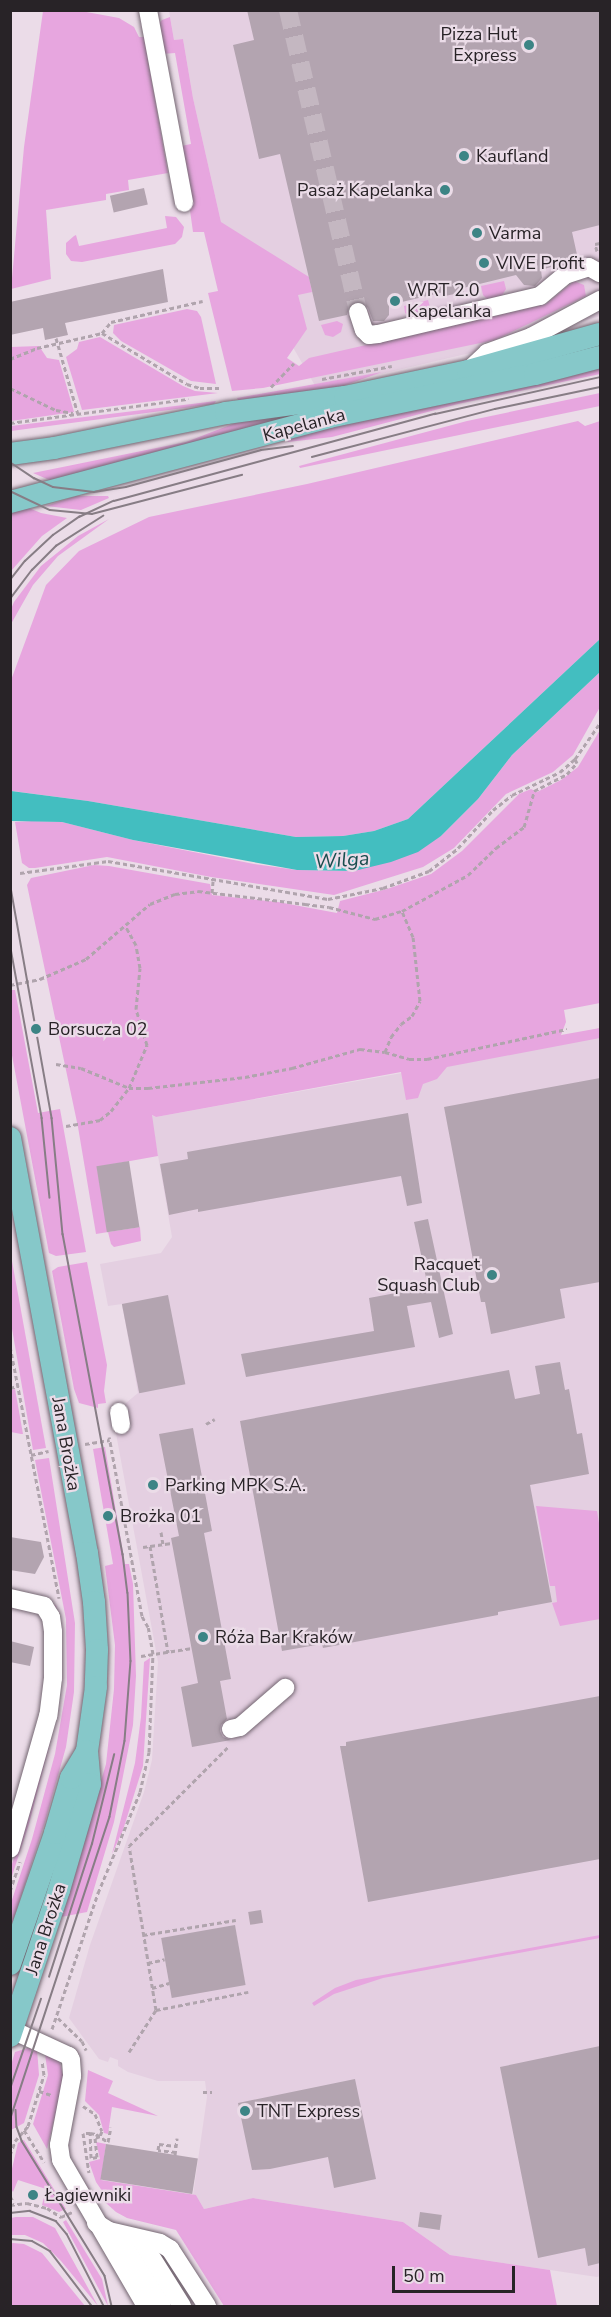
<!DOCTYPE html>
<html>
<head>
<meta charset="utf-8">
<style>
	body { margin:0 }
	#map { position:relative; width:611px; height:2317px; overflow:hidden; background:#ebdce8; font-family:"Nunito Sans",sans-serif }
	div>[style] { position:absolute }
	.built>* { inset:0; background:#e4cfe1 }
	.green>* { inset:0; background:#e7a6df }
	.water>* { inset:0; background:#43bec0 }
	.building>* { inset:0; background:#b3a4b0; transform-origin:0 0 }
	.minor-tunnel>* { height:18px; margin-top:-9px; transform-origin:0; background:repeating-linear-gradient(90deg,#c4b7c1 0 18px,transparent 0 27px) }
	.path>* { height:3px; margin-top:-1.5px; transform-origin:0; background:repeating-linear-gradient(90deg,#b0a4ad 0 4.5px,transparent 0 7.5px) }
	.roads { filter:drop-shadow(0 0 2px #736671) drop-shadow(0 0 2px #736671) }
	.minor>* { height:18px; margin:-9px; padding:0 9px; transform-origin:9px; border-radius:9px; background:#fff }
	.major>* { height:22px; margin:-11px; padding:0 11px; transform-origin:11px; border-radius:11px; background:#86c8c9 }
	.tram>* { height:1.5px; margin:-0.75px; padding:0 0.75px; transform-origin:0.75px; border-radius:0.75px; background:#877d85 }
	.dots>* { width:16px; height:16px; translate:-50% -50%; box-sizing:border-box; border:3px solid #ebdce8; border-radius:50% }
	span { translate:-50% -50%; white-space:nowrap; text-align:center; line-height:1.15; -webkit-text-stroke:4.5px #ebdce8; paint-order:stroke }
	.poi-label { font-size:18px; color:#282327 }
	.right { translate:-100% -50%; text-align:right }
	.left { translate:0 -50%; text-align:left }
	.street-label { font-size:18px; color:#282327 }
	.water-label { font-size:20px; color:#184d4e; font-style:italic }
	.frame { position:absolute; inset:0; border:12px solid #282327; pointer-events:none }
	.scale { position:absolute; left:392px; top:2266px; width:123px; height:27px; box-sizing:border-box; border:3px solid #282327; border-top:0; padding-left:8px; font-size:18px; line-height:21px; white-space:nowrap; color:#282327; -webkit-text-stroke:4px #ebdce8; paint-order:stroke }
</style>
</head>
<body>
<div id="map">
	<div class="built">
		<div style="clip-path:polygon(169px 11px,600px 11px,600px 316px,483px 350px,317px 389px,221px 222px,193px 98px,183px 39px,174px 40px)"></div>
		<div style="clip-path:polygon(600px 1028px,600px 2276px,597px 2277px,450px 2255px,403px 2222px,253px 2198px,204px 2209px,196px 2195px,193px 2195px,207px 2097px,205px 2081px,158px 2081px,128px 2072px,118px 2066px,118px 2060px,110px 2057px,108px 2062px,99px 2059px,69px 2018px,90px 1945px,144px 1792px,152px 1760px,158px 1662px,115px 1428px,126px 1403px,138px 1393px,122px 1304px,108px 1306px,100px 1264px,161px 1253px,172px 1237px,151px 1115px,156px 1117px,402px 1073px)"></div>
	</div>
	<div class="green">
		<div style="clip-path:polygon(43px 11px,81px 11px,119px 18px,134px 27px,139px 37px,144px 37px,168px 173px,128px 180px,129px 190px,106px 194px,106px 200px,46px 210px,51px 279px,11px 289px,24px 147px)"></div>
		<div style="clip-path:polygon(170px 17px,174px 40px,183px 39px,193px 98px,221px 222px,309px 277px,312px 292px,298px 295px,307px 329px,287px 358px,299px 366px,309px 358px,546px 304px,574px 281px,584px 285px,586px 296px,495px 340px,263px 388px,232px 391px,208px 293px,218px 291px,204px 232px,193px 232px,181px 146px,191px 144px,175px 53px,162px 54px,157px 25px,162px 20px)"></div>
		<div style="clip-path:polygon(165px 216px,176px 217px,184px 227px,182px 237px,175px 244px,82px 262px,71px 261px,66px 254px,66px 243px,74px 236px,76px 235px,79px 246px,167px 228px)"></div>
		<div style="clip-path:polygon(504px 281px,506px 289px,500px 299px,487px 299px,483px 295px,481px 286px)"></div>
		<div style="clip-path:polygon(428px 300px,430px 307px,426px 314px,413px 318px,405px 313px,404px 306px)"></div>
		<div style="clip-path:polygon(187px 309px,197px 311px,201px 317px,216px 384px,191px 381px,121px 341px,113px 333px,114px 325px)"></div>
		<div style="clip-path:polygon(337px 321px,343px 324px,341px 332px,333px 337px,325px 335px,321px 325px)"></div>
		<div style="clip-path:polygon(100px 337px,183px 386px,195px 391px,218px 393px,82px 410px,66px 357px,77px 349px,79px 342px)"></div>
		<div style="clip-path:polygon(39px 346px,47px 358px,59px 360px,74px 412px,11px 421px,11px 347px)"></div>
		<div style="clip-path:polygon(600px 368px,600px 374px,458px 404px,332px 437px,288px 442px,288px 438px,334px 425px)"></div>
		<div style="clip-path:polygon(382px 372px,343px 386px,239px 402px,237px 398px)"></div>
		<div style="clip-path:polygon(600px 393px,600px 406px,300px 468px,299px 466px,467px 421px)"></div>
		<div style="clip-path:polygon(216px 401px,214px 404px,11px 431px,11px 426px)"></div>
		<div style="clip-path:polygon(308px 412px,54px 482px,33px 473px,186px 442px,238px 422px)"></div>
		<div style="clip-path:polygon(578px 421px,585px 426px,600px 421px,600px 639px,408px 819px,374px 831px,343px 836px,296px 837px,88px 801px,12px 791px,10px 683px,46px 585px,79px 551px,149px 517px,307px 484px)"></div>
		<div style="clip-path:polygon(76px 496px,108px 496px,109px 498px,81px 510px,46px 506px)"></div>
		<div style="clip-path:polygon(29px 508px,41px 513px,67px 518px,42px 536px,11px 571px,11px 513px)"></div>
		<div style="clip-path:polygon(109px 519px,58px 556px,33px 585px,11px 624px,11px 609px,14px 602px,41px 566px,78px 536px)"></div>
		<div style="clip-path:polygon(600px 672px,600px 707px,573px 755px,553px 772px,506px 794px,454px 848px,423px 867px,334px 895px,211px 877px,107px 857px,35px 868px,29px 868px,22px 863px,15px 822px,32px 821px,62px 822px,133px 840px,254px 864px,297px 870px,354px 871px,441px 836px,478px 799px,512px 755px)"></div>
		<div style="clip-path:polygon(600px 730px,600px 1003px,564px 1010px,566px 1022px,561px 1035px,600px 1028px,600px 1038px,447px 1067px,437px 1079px,423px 1084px,418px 1098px,406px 1100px,401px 1072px,156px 1117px,152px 1115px,158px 1156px,97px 1167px,108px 1232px,140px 1227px,141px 1241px,114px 1247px,111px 1244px,108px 1232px,96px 1234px,78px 1127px,27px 885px,31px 878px,94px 865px,109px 866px,210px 884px,212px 895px,278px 902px,337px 913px,340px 901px,387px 889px,431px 874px,462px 851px,519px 794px,531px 789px,537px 792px,561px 780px,578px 767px)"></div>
		<div style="clip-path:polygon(11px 990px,15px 990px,38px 1113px,60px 1109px,86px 1252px,56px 1256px,49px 1253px,11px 1050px)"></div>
		<div style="clip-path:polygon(10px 1250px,46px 1448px,33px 1450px,11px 1323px)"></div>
		<div style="clip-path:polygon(87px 1262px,107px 1365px,104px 1391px,106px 1403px,98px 1404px,98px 1408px,79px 1403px,74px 1389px,52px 1271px,58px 1267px)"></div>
		<div style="clip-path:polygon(15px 1389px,23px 1434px,21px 1434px,11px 1432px,11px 1390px)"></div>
		<div style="clip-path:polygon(105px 1447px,125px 1564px,129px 1564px,133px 1584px,136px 1676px,133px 1725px,114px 1822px,87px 1912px,61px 1917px,106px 1764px,114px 1689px,115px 1645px,105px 1566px,113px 1564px,93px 1449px)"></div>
		<div style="clip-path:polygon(49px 1458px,75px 1623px,74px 1692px,66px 1747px,45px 1822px,11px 1927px,11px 1903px,32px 1839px,55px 1754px,67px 1685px,66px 1619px,35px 1460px)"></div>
		<div style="clip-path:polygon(536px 1506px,597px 1511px,600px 1529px,600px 1619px,560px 1626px,552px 1603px,557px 1602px,555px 1586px,550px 1586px)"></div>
		<div style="clip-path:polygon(56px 1605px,59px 1620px,55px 1724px,29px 1824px,11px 1879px,11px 1867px,30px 1809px,49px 1730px,49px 1608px)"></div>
		<div style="clip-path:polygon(150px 1658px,143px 1766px,123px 1830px,112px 1854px,135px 1763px,141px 1717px,144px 1662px)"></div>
		<div style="clip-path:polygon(600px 1935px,600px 1938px,383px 1978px,334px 1994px,314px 2006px,312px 2003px,335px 1988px,356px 1980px)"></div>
		<div style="clip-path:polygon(31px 2047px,37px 2049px,39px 2075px,24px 2123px,11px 2130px,11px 2065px,15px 2052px)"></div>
		<div style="clip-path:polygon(45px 2054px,59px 2060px,64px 2079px,47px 2149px,33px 2124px,48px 2075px)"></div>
		<div style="clip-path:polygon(88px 2070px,113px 2081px,108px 2093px,158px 2116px,112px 2107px,108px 2134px,104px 2133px,99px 2115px,85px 2101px)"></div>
		<div style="clip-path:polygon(24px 2140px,66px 2209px,59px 2212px,42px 2205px,46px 2189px,18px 2180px,13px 2192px,11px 2189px,11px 2173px,18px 2143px)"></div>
		<div style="clip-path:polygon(96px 2142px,106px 2144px,101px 2180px,196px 2195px,204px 2209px,253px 2198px,403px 2222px,450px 2255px,550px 2270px,557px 2306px,224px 2306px,176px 2230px,127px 2218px,116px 2212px,106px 2203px,109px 2201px,96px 2182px,89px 2162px,100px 2159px)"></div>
		<div style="clip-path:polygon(16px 2217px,33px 2217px,55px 2228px,98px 2306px,61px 2261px,43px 2243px,25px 2235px,11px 2235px,11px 2218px)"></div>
		<div style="clip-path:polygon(66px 2220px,102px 2279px,108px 2306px,63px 2222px)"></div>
		<div style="clip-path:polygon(13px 2243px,24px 2244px,42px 2253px,85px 2306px,11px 2306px,10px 2244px)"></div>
	</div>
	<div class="water">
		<div style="clip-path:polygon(600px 639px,600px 672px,512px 755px,478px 799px,441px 836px,418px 852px,391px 862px,354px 871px,297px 870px,133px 840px,62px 822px,11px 821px,11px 791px,88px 801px,296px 837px,343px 836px,374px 831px,408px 819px)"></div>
	</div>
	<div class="building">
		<div style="clip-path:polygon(247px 10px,600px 10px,600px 225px,572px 232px,578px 259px,541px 270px,542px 278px,535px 286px,524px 285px,516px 275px,463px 288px,464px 292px,445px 296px,444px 292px,389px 305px,389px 315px,384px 321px,373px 321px,368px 308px,360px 301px,350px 304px,347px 315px,319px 321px,280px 154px,259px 159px,249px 114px,233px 45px,254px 40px)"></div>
		<div style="left:144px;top:188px;width:17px;height:35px;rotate:77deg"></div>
		<div style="clip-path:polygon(163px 269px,168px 302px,65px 323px,68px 335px,45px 340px,43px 328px,10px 335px,10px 302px)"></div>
		<div style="clip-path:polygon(600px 1078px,600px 1282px,560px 1289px,565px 1318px,491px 1334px,485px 1302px,481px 1302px,444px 1107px)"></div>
		<div style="clip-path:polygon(408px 1113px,422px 1203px,407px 1206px,401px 1176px,198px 1212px,198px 1209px,169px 1215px,160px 1164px,188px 1159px,187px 1152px)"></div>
		<div style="left:129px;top:1161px;width:67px;height:33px;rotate:81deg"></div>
		<div style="clip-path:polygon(428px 1219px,453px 1334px,439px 1338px,431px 1302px,407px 1306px,415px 1347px,246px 1377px,241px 1354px,374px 1331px,369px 1298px,428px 1287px,414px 1222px)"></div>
		<div style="left:168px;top:1295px;width:91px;height:47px;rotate:79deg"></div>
		<div style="clip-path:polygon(560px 1362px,565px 1390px,569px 1389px,577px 1434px,582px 1433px,589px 1474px,530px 1485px,552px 1602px,498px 1612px,498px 1615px,323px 1648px,322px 1644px,282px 1651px,240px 1421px,509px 1370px,515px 1399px,540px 1394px,535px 1366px)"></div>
		<div style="clip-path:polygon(193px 1428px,212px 1531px,204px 1533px,231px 1679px,220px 1681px,227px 1719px,221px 1725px,220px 1731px,223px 1737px,231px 1740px,192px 1747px,181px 1687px,198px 1683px,171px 1538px,179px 1536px,159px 1434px)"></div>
		<div style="clip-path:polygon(10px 1537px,41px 1542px,44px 1557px,35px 1574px,10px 1570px)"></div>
		<div style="clip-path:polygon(10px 1641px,34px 1647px,30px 1666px,10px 1662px)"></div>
		<div style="clip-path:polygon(600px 1696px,600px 1859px,368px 1902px,340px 1746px,346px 1746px,346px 1742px)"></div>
		<div style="left:261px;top:1910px;width:13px;height:13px;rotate:81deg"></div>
		<div style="left:235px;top:1925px;width:61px;height:75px;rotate:80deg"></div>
		<div style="clip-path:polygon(600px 2046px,600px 2263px,588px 2266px,585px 2248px,538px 2258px,500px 2067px)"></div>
		<div style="clip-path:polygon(355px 2079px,376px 2179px,334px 2188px,328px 2157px,270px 2169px,252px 2170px,238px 2103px)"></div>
		<div style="left:106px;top:2144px;width:93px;height:36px;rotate:9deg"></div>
		<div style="left:420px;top:2212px;width:22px;height:15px;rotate:8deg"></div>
	</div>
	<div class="minor-tunnel">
		<div style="left:288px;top:10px;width:310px;rotate:76.9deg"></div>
	</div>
	<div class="path">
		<div style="left:597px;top:251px;width:7px;rotate:-106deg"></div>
		<div style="left:595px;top:244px;width:5px;rotate:-11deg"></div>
		<div style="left:102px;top:333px;width:99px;rotate:31deg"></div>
		<div style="left:187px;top:384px;width:14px;rotate:17deg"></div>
		<div style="left:200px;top:388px;width:22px"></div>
		<div style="left:56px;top:338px;width:79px;rotate:73.9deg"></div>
		<div style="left:10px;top:359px;width:29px;rotate:-22deg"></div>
		<div style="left:37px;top:348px;width:67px;rotate:-13deg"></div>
		<div style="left:102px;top:333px;width:14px;rotate:-51deg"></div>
		<div style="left:111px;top:322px;width:94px;rotate:-12.9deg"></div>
		<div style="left:322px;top:379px;width:71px;rotate:-10.5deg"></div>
		<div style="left:271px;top:387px;width:33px;rotate:-46deg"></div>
		<div style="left:10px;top:388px;width:51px;rotate:25.6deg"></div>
		<div style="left:56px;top:410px;width:17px;rotate:10deg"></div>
		<div style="left:10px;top:423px;width:180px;rotate:-7.7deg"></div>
		<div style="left:20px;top:873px;width:89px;rotate:-7.8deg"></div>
		<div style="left:108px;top:861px;width:223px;rotate:9.8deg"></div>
		<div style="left:328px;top:899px;width:56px;rotate:-11.3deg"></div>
		<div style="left:383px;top:888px;width:49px;rotate:-20.3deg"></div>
		<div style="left:429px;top:871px;width:37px;rotate:-38deg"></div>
		<div style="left:458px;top:848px;width:52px;rotate:-47.4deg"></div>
		<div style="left:493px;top:810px;width:24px;rotate:-38deg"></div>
		<div style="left:512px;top:795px;width:53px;rotate:-25.6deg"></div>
		<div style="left:560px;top:772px;width:20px;rotate:-41deg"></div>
		<div style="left:575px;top:759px;width:44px;rotate:-55.2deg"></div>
		<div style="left:212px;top:893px;width:12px;rotate:-85deg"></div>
		<div style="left:10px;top:985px;width:31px;rotate:-11deg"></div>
		<div style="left:40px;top:979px;width:50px;rotate:-23.5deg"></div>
		<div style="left:86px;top:959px;width:84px;rotate:-40.7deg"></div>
		<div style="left:150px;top:904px;width:27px;rotate:-22deg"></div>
		<div style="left:175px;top:894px;width:23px;rotate:-7deg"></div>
		<div style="left:198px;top:891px;width:108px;rotate:6.9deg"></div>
		<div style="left:305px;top:904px;width:24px;rotate:7deg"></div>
		<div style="left:329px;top:907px;width:48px;rotate:14.6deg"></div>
		<div style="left:375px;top:919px;width:28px;rotate:-17deg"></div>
		<div style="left:402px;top:911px;width:75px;rotate:-28.6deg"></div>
		<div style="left:468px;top:875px;width:39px;rotate:-44deg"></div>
		<div style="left:496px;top:848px;width:35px;rotate:-37deg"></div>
		<div style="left:524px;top:827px;width:37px;rotate:-74deg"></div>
		<div style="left:534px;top:791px;width:37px;rotate:-27deg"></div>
		<div style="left:567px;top:774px;width:15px;rotate:-48deg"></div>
		<div style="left:577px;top:763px;width:4px;rotate:-117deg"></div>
		<div style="left:385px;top:1052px;width:16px;rotate:-68deg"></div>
		<div style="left:391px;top:1037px;width:16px;rotate:-52deg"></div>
		<div style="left:401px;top:1024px;width:14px;rotate:-36deg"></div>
		<div style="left:412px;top:1016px;width:17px;rotate:-62deg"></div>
		<div style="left:420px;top:1001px;width:64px;rotate:-96.2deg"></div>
		<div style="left:413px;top:937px;width:28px;rotate:-113deg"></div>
		<div style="left:56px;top:1064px;width:25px;rotate:9deg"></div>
		<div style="left:81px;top:1068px;width:52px;rotate:22.6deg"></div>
		<div style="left:129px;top:1088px;width:19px"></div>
		<div style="left:148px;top:1088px;width:98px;rotate:-6.5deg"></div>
		<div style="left:245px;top:1077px;width:48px;rotate:-10.8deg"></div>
		<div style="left:292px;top:1068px;width:71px;rotate:-15.6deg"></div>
		<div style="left:360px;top:1049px;width:25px;rotate:7deg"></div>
		<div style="left:385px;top:1052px;width:25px;rotate:16deg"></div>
		<div style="left:409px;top:1059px;width:18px"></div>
		<div style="left:427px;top:1059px;width:143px;rotate:-12.1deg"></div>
		<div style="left:66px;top:1126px;width:35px;rotate:-10deg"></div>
		<div style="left:100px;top:1120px;width:14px;rotate:-39deg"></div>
		<div style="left:111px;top:1111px;width:29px;rotate:-52deg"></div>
		<div style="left:129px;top:1088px;width:47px;rotate:-67.3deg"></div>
		<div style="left:147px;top:1045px;width:38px;rotate:-107deg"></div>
		<div style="left:136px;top:1009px;width:41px;rotate:-84.4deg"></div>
		<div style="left:140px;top:968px;width:23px;rotate:-100deg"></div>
		<div style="left:136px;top:945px;width:21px;rotate:-119deg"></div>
		<div style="left:10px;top:1346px;width:257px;rotate:79deg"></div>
		<div style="left:10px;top:1388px;width:8px;rotate:-14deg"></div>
		<div style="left:206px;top:1424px;width:10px;rotate:-29deg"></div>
		<div style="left:85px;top:1444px;width:25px;rotate:-9deg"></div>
		<div style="left:31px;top:1455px;width:18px;rotate:-13deg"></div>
		<div style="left:161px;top:1532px;width:12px;rotate:81deg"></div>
		<div style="left:150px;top:1546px;width:108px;rotate:80.4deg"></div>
		<div style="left:143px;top:1547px;width:29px;rotate:-8deg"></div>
		<div style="left:141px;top:1656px;width:52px;rotate:-8.9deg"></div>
		<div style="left:10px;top:1891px;width:31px;rotate:-71deg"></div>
		<div style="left:143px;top:1935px;width:94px;rotate:-9.2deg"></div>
		<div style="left:148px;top:1963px;width:17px;rotate:-13deg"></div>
		<div style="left:152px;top:1988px;width:18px;rotate:-16deg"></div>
		<div style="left:156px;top:2010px;width:94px;rotate:-11.1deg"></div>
		<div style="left:58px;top:2018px;width:33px;rotate:44deg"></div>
		<div style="left:82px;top:2041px;width:10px;rotate:66deg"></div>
		<div style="left:52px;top:2029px;width:144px;rotate:-71.3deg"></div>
		<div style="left:98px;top:1893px;width:109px;rotate:-67.4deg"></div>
		<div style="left:140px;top:1792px;width:41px;rotate:-77.3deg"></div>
		<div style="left:149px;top:1752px;width:98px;rotate:-87.7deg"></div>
		<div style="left:153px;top:1654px;width:27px;rotate:-100deg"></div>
		<div style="left:148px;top:1627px;width:13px;rotate:-119deg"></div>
		<div style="left:142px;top:1616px;width:182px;rotate:-100.4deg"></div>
		<div style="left:129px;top:2052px;width:50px;rotate:-57.3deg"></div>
		<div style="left:156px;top:2010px;width:166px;rotate:-99.3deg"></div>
		<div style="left:129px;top:1846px;width:141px;rotate:-45deg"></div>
		<div style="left:39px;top:2091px;width:13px;rotate:18deg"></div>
		<div style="left:203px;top:2092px;width:9px"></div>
		<div style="left:83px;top:2106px;width:14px;rotate:34deg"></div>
		<div style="left:95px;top:2114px;width:18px;rotate:68deg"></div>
		<div style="left:102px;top:2131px;width:5px;rotate:112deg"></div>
		<div style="left:100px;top:2136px;width:5px;rotate:158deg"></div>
		<div style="left:95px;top:2138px;width:19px;rotate:84deg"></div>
		<div style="left:97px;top:2157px;width:6px;rotate:171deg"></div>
		<div style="left:91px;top:2158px;width:25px;rotate:-92deg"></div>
		<div style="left:90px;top:2133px;width:7px;rotate:180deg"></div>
		<div style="left:83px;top:2133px;width:40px;rotate:81.5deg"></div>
		<div style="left:24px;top:2130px;width:38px;rotate:58deg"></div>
		<div style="left:90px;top:2133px;width:6px;rotate:9deg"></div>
		<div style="left:96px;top:2134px;width:14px;rotate:34deg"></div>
		<div style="left:108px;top:2142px;width:15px;rotate:-79deg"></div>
		<div style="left:176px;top:2152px;width:18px;rotate:-174deg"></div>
		<div style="left:158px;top:2150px;width:6px;rotate:-81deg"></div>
		<div style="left:159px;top:2144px;width:17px;rotate:7deg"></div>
		<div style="left:10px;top:2155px;width:15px;rotate:-70deg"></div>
		<div style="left:15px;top:2141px;width:20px;rotate:-49deg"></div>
		<div style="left:28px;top:2126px;width:53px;rotate:-72.6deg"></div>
		<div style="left:44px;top:2075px;width:14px;rotate:-98deg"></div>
		<div style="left:175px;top:2155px;width:17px;rotate:-83deg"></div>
		<div style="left:10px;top:2196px;width:8px;rotate:60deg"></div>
		<div style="left:10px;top:2205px;width:17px;rotate:-7deg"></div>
		<div style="left:27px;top:2203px;width:21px;rotate:14deg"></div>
		<div style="left:47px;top:2208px;width:17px;rotate:33deg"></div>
		<div style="left:61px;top:2217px;width:12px;rotate:-24deg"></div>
	</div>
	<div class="roads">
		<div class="minor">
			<div style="left:148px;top:10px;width:196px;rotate:79.4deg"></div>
			<div style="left:358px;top:312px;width:19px;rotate:72deg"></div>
			<div style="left:364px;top:330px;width:7px;rotate:45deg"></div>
			<div style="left:369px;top:335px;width:9px;rotate:-6deg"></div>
			<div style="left:378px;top:334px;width:166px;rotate:-13.2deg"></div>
			<div style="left:540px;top:296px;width:33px;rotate:-40deg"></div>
			<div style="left:565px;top:275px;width:25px;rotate:-18deg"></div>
			<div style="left:589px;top:267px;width:13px;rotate:29deg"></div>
			<div style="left:468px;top:371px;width:26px;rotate:-43deg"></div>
			<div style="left:487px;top:353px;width:47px;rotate:-20deg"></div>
			<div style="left:531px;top:337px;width:78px;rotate:-28.2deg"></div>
			<div style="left:119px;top:1412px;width:13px;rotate:81deg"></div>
			<div style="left:10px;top:1598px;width:35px;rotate:13deg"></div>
			<div style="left:44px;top:1606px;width:13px;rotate:58deg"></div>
			<div style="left:51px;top:1617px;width:15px;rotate:82deg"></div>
			<div style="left:53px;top:1632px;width:46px;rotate:90deg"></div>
			<div style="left:53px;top:1678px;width:38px;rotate:97deg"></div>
			<div style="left:48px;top:1716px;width:138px;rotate:105.9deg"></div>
			<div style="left:231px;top:1729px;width:9px;rotate:-13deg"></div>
			<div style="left:240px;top:1727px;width:60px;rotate:-40.9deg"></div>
			<div style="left:10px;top:2029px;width:65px;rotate:24.6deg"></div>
			<div style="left:69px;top:2056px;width:4px;rotate:63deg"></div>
			<div style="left:71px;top:2060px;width:16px;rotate:86deg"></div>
			<div style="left:72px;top:2076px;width:70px;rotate:100.7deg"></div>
			<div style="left:59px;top:2145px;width:15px;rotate:82deg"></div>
			<div style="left:61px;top:2160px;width:169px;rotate:59.8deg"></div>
			<div style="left:96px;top:2223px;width:15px;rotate:32deg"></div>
			<div style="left:109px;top:2231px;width:52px;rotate:13.2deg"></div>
			<div style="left:160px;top:2243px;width:12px;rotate:31deg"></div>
			<div style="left:170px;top:2249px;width:68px;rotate:57deg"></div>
			<div style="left:116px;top:2233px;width:86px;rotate:57.8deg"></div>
			<div style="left:140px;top:2239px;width:79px;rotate:57.9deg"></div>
		</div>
		<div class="major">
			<div style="left:10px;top:454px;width:44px;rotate:-7.8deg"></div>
			<div style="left:54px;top:448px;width:176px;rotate:-11.5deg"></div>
			<div style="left:226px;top:413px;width:120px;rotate:-7.7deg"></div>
			<div style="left:345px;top:397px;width:126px;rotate:-11.9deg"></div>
			<div style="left:468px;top:371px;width:137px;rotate:-15.7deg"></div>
			<div style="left:10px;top:502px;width:330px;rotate:-14.9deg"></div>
			<div style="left:329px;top:417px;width:210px;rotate:-11.8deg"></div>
			<div style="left:535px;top:374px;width:67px;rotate:-14.7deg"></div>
			<div style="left:10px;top:1138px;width:422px;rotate:79.5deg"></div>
			<div style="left:87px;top:1553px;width:49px;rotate:81.9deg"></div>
			<div style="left:94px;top:1602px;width:48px;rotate:86.4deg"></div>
			<div style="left:97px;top:1650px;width:37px;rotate:92deg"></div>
			<div style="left:96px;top:1687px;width:65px;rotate:98deg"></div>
			<div style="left:87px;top:1751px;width:33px;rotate:85deg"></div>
			<div style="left:90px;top:1784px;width:110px;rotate:106.3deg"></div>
			<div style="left:59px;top:1890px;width:154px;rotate:108.6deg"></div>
			<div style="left:10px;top:1964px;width:139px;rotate:-71deg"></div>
			<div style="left:55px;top:1833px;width:57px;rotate:-73.8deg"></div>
			<div style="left:71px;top:1778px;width:31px;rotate:-59deg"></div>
		</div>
	</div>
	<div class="tram">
		<div style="left:312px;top:457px;width:189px;rotate:-14.7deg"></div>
		<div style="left:495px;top:409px;width:107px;rotate:-11.8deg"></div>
		<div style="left:10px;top:462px;width:29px;rotate:34deg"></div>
		<div style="left:34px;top:478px;width:21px;rotate:25deg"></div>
		<div style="left:53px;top:487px;width:41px;rotate:7deg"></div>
		<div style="left:94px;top:492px;width:32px;rotate:-9deg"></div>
		<div style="left:126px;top:487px;width:140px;rotate:-15.3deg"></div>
		<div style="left:261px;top:450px;width:32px;rotate:-7deg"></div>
		<div style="left:10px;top:491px;width:44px;rotate:25.4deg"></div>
		<div style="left:50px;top:510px;width:42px;rotate:5.4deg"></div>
		<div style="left:92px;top:514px;width:155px;rotate:-14.6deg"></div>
		<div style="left:10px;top:580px;width:24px;rotate:-52deg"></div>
		<div style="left:25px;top:561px;width:38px;rotate:-43deg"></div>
		<div style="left:53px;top:535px;width:32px;rotate:-35deg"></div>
		<div style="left:79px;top:517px;width:38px;rotate:-25deg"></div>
		<div style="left:114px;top:501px;width:333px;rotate:-15.2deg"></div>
		<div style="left:435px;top:414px;width:169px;rotate:-12.6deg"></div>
		<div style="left:10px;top:599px;width:36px;rotate:-53deg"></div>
		<div style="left:32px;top:570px;width:34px;rotate:-45deg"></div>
		<div style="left:56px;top:546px;width:56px;rotate:-32.6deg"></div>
		<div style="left:10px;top:882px;width:240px;rotate:79.9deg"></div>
		<div style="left:52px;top:1118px;width:117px;rotate:84.6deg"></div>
		<div style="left:63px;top:1234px;width:326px;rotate:79.4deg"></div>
		<div style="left:123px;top:1554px;width:39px;rotate:83deg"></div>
		<div style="left:128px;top:1593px;width:68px;rotate:87.5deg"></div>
		<div style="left:131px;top:1661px;width:80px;rotate:94.3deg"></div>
		<div style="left:125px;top:1741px;width:77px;rotate:101.2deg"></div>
		<div style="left:110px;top:1817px;width:320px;rotate:108.2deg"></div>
		<div style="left:10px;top:943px;width:178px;rotate:79.6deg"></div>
		<div style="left:42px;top:1118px;width:80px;rotate:84.3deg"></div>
		<div style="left:49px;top:1977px;width:140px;rotate:-72.1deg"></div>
		<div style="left:92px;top:1844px;width:92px;rotate:-76.1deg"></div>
		<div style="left:10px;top:2089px;width:95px;rotate:-71deg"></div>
		<div style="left:16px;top:2110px;width:17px;rotate:87deg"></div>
		<div style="left:17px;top:2127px;width:15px;rotate:70deg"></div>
		<div style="left:22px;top:2141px;width:158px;rotate:58.4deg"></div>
		<div style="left:105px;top:2276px;width:31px;rotate:77deg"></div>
		<div style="left:10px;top:2213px;width:20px;rotate:-6deg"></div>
		<div style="left:30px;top:2211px;width:28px;rotate:21deg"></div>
		<div style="left:56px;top:2221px;width:17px;rotate:50deg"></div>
		<div style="left:67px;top:2234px;width:81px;rotate:62.8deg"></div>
		<div style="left:10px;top:2239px;width:22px;rotate:5deg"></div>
		<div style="left:32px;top:2241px;width:21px;rotate:29deg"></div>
		<div style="left:50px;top:2251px;width:69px;rotate:52.6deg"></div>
	</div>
	<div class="dots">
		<div style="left:529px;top:45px;background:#3c8485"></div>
		<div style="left:464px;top:156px;background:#3c8485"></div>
		<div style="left:445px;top:190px;background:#3c8485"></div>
		<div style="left:477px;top:233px;background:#3c8485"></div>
		<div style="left:484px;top:263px;background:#3c8485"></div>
		<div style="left:395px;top:301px;background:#3c8485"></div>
		<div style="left:36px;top:1029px;background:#3c8485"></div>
		<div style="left:492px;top:1275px;background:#3c8485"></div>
		<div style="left:153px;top:1485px;background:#3c8485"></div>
		<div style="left:108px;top:1516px;background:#3c8485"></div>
		<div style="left:203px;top:1637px;background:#3c8485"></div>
		<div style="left:245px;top:2111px;background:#3c8485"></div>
		<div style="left:33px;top:2195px;background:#3c8485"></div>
	</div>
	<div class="poi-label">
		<span class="right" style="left:517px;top:45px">Pizza Hut<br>Express</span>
		<span class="left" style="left:476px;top:156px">Kaufland</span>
		<span class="right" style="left:433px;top:190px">Pasaż Kapelanka</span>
		<span class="left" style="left:489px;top:233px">Varma</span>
		<span class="left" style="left:496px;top:263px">VIVE Profit</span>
		<span class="left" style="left:407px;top:301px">WRT 2.0<br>Kapelanka</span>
		<span class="left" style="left:48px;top:1029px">Borsucza 02</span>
		<span class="right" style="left:480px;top:1275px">Racquet<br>Squash Club</span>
		<span class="left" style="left:165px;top:1485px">Parking MPK S.A.</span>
		<span class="left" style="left:120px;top:1516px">Brożka 01</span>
		<span class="left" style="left:215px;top:1637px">Róża Bar Kraków</span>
		<span class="left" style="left:257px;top:2111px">TNT Express</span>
		<span class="left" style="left:45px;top:2195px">Łagiewniki</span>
	</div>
	<div class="street-label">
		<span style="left:304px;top:425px;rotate:-15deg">Kapelanka</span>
		<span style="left:66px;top:1444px;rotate:80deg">Jana Brożka</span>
		<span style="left:46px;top:1929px;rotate:-72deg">Jana Brożka</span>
	</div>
	<div class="water-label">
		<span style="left:342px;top:860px;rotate:-4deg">Wilga</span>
	</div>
	<div class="frame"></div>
	<div class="scale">50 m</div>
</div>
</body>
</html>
